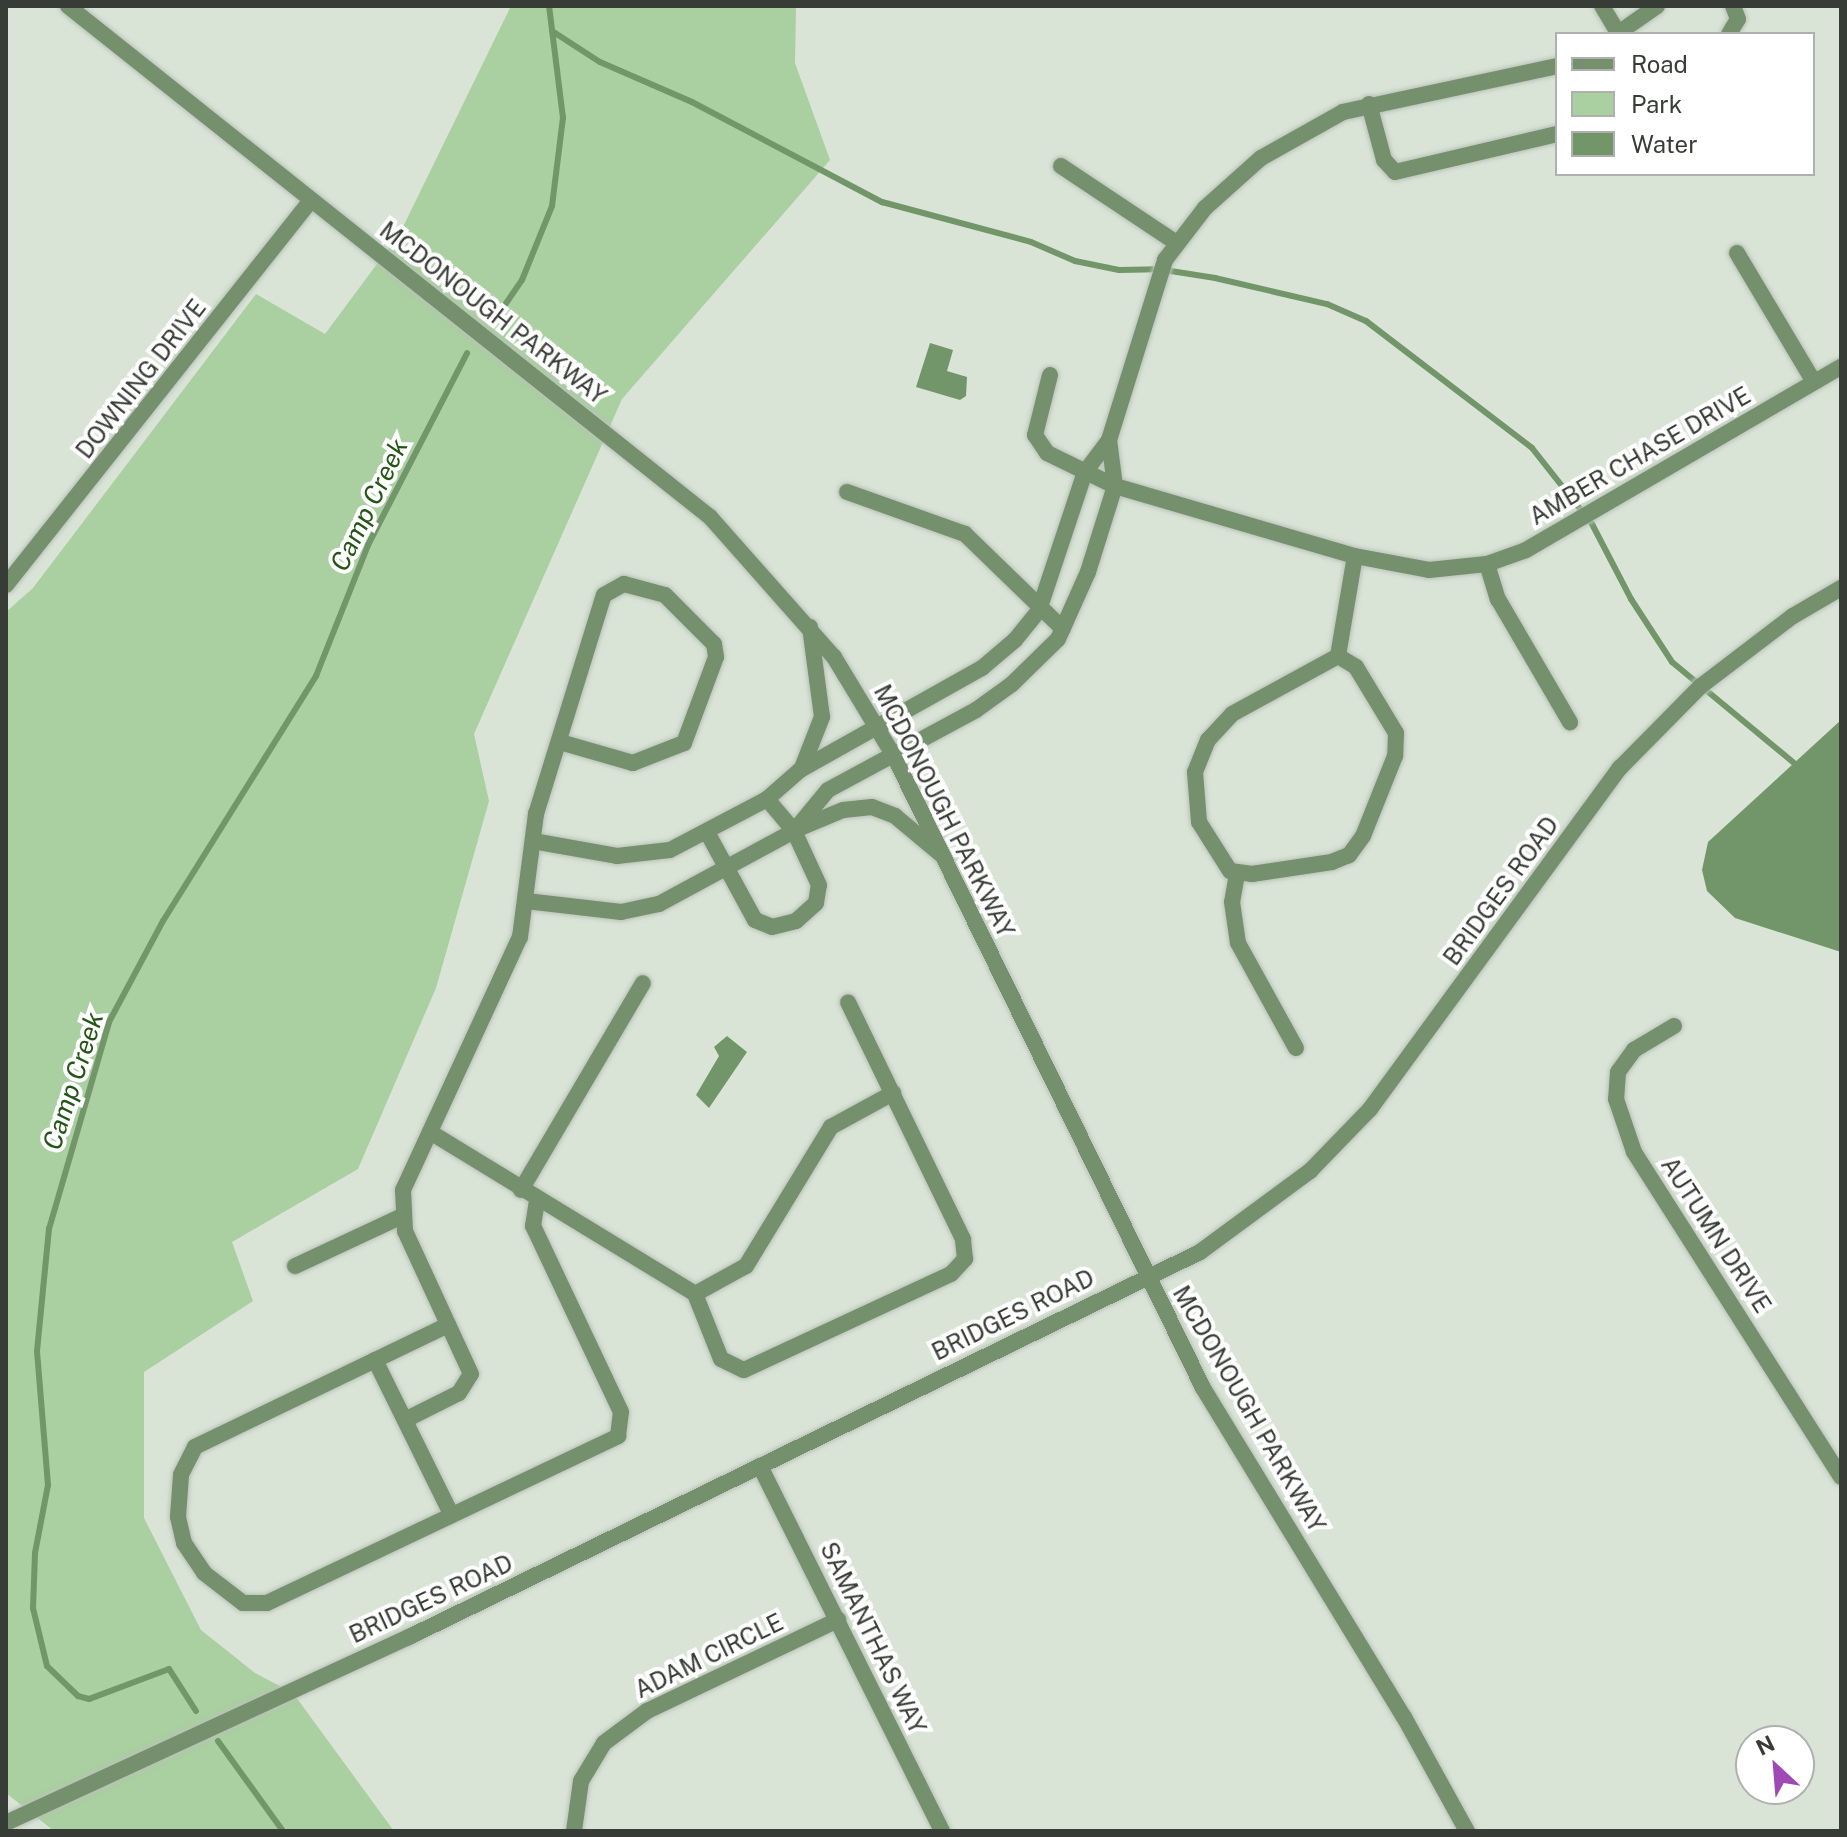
<!DOCTYPE html>
<html>
<head>
<meta charset="utf-8">
<style>
	body { margin:0 }
	#map { position:relative; width:1847px; height:1837px; overflow:hidden; background:#d9e4d7; font-family:"Public Sans",sans-serif }
	div>[style] { position:absolute }
	.green>* { inset:0; background:#aacfa1 }
	.water>* { inset:0; background:#729669 }
	.stream>* { height:6px; margin:-3px; padding:0 3px; transform-origin:3px; border-radius:3px; background:#729669 }
	.roads { filter:drop-shadow(0 0 2px #b9c2b7) drop-shadow(0 0 2px #b9c2b7) }
	.minor>* { height:16px; margin:-8px; padding:0 8px; transform-origin:8px; border-radius:8px; background:#74906c }
	.tertiary>* { height:16px; margin:-8px; padding:0 8px; transform-origin:8px; border-radius:8px; background:#74906c }
	span { translate:-50% -50%; white-space:nowrap; text-align:center; line-height:1.15; -webkit-text-stroke:8px #fff; paint-order:stroke }
	.street-label { font-size:24px; color:#383c37 }
	.water-label { font-size:26px; color:#245516; font-style:italic }
	.frame { position:absolute; inset:0; border:8px solid #383c37; pointer-events:none }
	.legend { position:absolute; left:1555px; top:32px; width:260px; height:144px; box-sizing:border-box; background:#fff; border:2px solid #afb1af; margin:0; padding:10px 14px; list-style:none; font-size:24px; color:#383c37 }
	.legend li { display:flex; align-items:center; gap:16px; height:40px }
	.legend b { width:40px; border:2px solid #afb1af }
	.north { position:absolute; left:1735px; top:1725px; width:80px; height:80px; box-sizing:border-box; background:#fff; border:2px solid #afb1af; border-radius:50%; rotate:334deg; font-size:22px; font-weight:700; line-height:32px; text-align:center; color:#383c37 }
	.north::after { content:''; display:block; margin:auto; width:28px; height:36px; background:#a048b5; clip-path:polygon(50% 0,100% 100%,50% 72%,0 100%) }
</style>
</head>
<body>
<div id="map">
	<div class="green">
		<div style="clip-path:polygon(511px 6px,796px 6px,795px 63px,830px 160px,622px 399px,474px 734px,489px 801px,436px 988px,358px 1169px,232px 1242px,253px 1301px,144px 1372px,144px 1518px,201px 1630px,255px 1673px,293px 1693px,394px 1831px,54px 1831px,6px 1793px,6px 612px,33px 588px,256px 294px,325px 334px,400px 233px)"></div>
	</div>
	<div class="water">
		<div style="clip-path:polygon(930px 343px,953px 350px,947px 371px,967px 377px,966px 396px,960px 400px,916px 387px)"></div>
		<div style="clip-path:polygon(1841px 720px,1841px 952px,1735px 918px,1707px 891px,1702px 870px,1708px 842px)"></div>
		<div style="clip-path:polygon(727px 1036px,747px 1052px,709px 1108px,696px 1095px,719px 1056px,714px 1047px)"></div>
	</div>
	<div class="stream">
		<div style="left:552px;top:31px;width:57px;rotate:32.9deg"></div>
		<div style="left:600px;top:62px;width:100px;rotate:23.5deg"></div>
		<div style="left:692px;top:102px;width:215px;rotate:27.8deg"></div>
		<div style="left:882px;top:202px;width:154px;rotate:15deg"></div>
		<div style="left:1031px;top:242px;width:48px;rotate:23.4deg"></div>
		<div style="left:1075px;top:261px;width:45px;rotate:11.6deg"></div>
		<div style="left:1119px;top:270px;width:39px;rotate:-1deg"></div>
		<div style="left:1158px;top:269px;width:58px;rotate:9deg"></div>
		<div style="left:1215px;top:278px;width:115px;rotate:13.1deg"></div>
		<div style="left:1327px;top:304px;width:43px;rotate:23.6deg"></div>
		<div style="left:1366px;top:321px;width:209px;rotate:37.4deg"></div>
		<div style="left:1532px;top:448px;width:97px;rotate:51.7deg"></div>
		<div style="left:1592px;top:524px;width:85px;rotate:62.5deg"></div>
		<div style="left:1631px;top:599px;width:75px;rotate:56.9deg"></div>
		<div style="left:1672px;top:662px;width:158px;rotate:39.6deg"></div>
		<div style="left:498px;top:315px;width:42px;rotate:-55.6deg"></div>
		<div style="left:522px;top:280px;width:80px;rotate:-67.9deg"></div>
		<div style="left:552px;top:206px;width:89px;rotate:-82.9deg"></div>
		<div style="left:563px;top:118px;width:113px;rotate:-97.1deg"></div>
		<div style="left:196px;top:1711px;width:50px;rotate:-122.7deg"></div>
		<div style="left:169px;top:1669px;width:85px;rotate:159.4deg"></div>
		<div style="left:89px;top:1699px;width:11px;rotate:-165deg"></div>
		<div style="left:78px;top:1696px;width:43px;rotate:-135.9deg"></div>
		<div style="left:47px;top:1666px;width:60px;rotate:-103.6deg"></div>
		<div style="left:33px;top:1608px;width:55px;rotate:-87.9deg"></div>
		<div style="left:35px;top:1553px;width:69px;rotate:-79.2deg"></div>
		<div style="left:48px;top:1485px;width:134px;rotate:-94.7deg"></div>
		<div style="left:37px;top:1351px;width:123px;rotate:-84.4deg"></div>
		<div style="left:49px;top:1229px;width:216px;rotate:-73.8deg"></div>
		<div style="left:109px;top:1022px;width:115px;rotate:-61.9deg"></div>
		<div style="left:163px;top:921px;width:289px;rotate:-58deg"></div>
		<div style="left:316px;top:676px;width:141px;rotate:-68.3deg"></div>
		<div style="left:368px;top:545px;width:216px;rotate:-62.7deg"></div>
		<div style="left:218px;top:1741px;width:111px;rotate:54.2deg"></div>
	</div>
	<div class="roads">
		<div class="minor">
			<div style="left:1602px;top:6px;width:31px;rotate:59deg"></div>
			<div style="left:1617px;top:34px;width:49px;rotate:-35deg"></div>
			<div style="left:1729px;top:34px;width:17px;rotate:-59deg"></div>
			<div style="left:1738px;top:19px;width:14px;rotate:-111deg"></div>
			<div style="left:1369px;top:104px;width:58px;rotate:75deg"></div>
			<div style="left:1384px;top:160px;width:16px;rotate:47deg"></div>
			<div style="left:1395px;top:172px;width:166px;rotate:-13.2deg"></div>
			<div style="left:1061px;top:166px;width:137px;rotate:33.7deg"></div>
			<div style="left:1737px;top:253px;width:150px;rotate:59.2deg"></div>
			<div style="left:1050px;top:375px;width:62px;rotate:104deg"></div>
			<div style="left:1035px;top:435px;width:22px;rotate:56deg"></div>
			<div style="left:1047px;top:453px;width:76px;rotate:25.9deg"></div>
			<div style="left:1115px;top:486px;width:250px;rotate:16.3deg"></div>
			<div style="left:1355px;top:556px;width:75px;rotate:10.7deg"></div>
			<div style="left:1429px;top:570px;width:58px;rotate:-5.9deg"></div>
			<div style="left:1487px;top:564px;width:41px;rotate:-19.7deg"></div>
			<div style="left:1526px;top:550px;width:364px;rotate:-30.2deg"></div>
			<div style="left:847px;top:492px;width:125px;rotate:19.6deg"></div>
			<div style="left:965px;top:534px;width:136px;rotate:44.1deg"></div>
			<div style="left:1487px;top:564px;width:37px;rotate:73deg"></div>
			<div style="left:1498px;top:599px;width:143px;rotate:59.7deg"></div>
			<div style="left:6px;top:585px;width:491px;rotate:-51.6deg"></div>
			<div style="left:1338px;top:656px;width:21px;rotate:31deg"></div>
			<div style="left:1356px;top:667px;width:77px;rotate:58.8deg"></div>
			<div style="left:1396px;top:733px;width:23px;rotate:92deg"></div>
			<div style="left:1395px;top:756px;width:86px;rotate:111.8deg"></div>
			<div style="left:1363px;top:836px;width:24px;rotate:126deg"></div>
			<div style="left:1349px;top:855px;width:18px;rotate:158deg"></div>
			<div style="left:1332px;top:862px;width:81px;rotate:171.5deg"></div>
			<div style="left:1252px;top:874px;width:22px;rotate:-172deg"></div>
			<div style="left:1230px;top:871px;width:58px;rotate:-122.3deg"></div>
			<div style="left:1199px;top:822px;width:50px;rotate:-94.6deg"></div>
			<div style="left:1195px;top:772px;width:35px;rotate:-68deg"></div>
			<div style="left:1208px;top:740px;width:35px;rotate:-47deg"></div>
			<div style="left:1232px;top:714px;width:121px;rotate:-28.7deg"></div>
			<div style="left:1338px;top:656px;width:101px;rotate:-80.4deg"></div>
			<div style="left:802px;top:768px;width:55px;rotate:-68.6deg"></div>
			<div style="left:822px;top:717px;width:91px;rotate:-97.6deg"></div>
			<div style="left:802px;top:827px;width:44px;rotate:-22.5deg"></div>
			<div style="left:843px;top:810px;width:29px;rotate:-6deg"></div>
			<div style="left:872px;top:807px;width:25px;rotate:21deg"></div>
			<div style="left:895px;top:816px;width:62px;rotate:39.8deg"></div>
			<div style="left:707px;top:832px;width:100px;rotate:61.4deg"></div>
			<div style="left:755px;top:920px;width:18px;rotate:22deg"></div>
			<div style="left:772px;top:927px;width:25px;rotate:-14deg"></div>
			<div style="left:796px;top:921px;width:27px;rotate:-42deg"></div>
			<div style="left:816px;top:903px;width:18px;rotate:-81deg"></div>
			<div style="left:819px;top:885px;width:60px;rotate:-114.8deg"></div>
			<div style="left:794px;top:831px;width:42px;rotate:-130.2deg"></div>
			<div style="left:533px;top:841px;width:85px;rotate:10.1deg"></div>
			<div style="left:617px;top:856px;width:53px;rotate:-6.5deg"></div>
			<div style="left:670px;top:850px;width:110px;rotate:-27.7deg"></div>
			<div style="left:767px;top:799px;width:44px;rotate:-41.3deg"></div>
			<div style="left:800px;top:770px;width:209px;rotate:-29.3deg"></div>
			<div style="left:982px;top:668px;width:43px;rotate:-40.3deg"></div>
			<div style="left:1015px;top:640px;width:38px;rotate:-51deg"></div>
			<div style="left:1039px;top:610px;width:145px;rotate:-71.6deg"></div>
			<div style="left:1085px;top:472px;width:40px;rotate:-53deg"></div>
			<div style="left:1109px;top:440px;width:189px;rotate:-72.7deg"></div>
			<div style="left:1165px;top:260px;width:66px;rotate:-52.4deg"></div>
			<div style="left:1205px;top:208px;width:75px;rotate:-41.8deg"></div>
			<div style="left:1261px;top:158px;width:94px;rotate:-29.3deg"></div>
			<div style="left:1343px;top:112px;width:219px;rotate:-12.1deg"></div>
			<div style="left:1237px;top:874px;width:28px;rotate:100deg"></div>
			<div style="left:1232px;top:902px;width:41px;rotate:81.7deg"></div>
			<div style="left:1238px;top:943px;width:120px;rotate:61.1deg"></div>
			<div style="left:526px;top:901px;width:96px;rotate:6.6deg"></div>
			<div style="left:621px;top:912px;width:39px;rotate:-12deg"></div>
			<div style="left:659px;top:904px;width:153px;rotate:-28.4deg"></div>
			<div style="left:794px;top:831px;width:53px;rotate:-50.3deg"></div>
			<div style="left:828px;top:790px;width:168px;rotate:-28.4deg"></div>
			<div style="left:976px;top:710px;width:44px;rotate:-35.8deg"></div>
			<div style="left:1012px;top:684px;width:64px;rotate:-44.4deg"></div>
			<div style="left:1058px;top:639px;width:73px;rotate:-65.9deg"></div>
			<div style="left:1088px;top:572px;width:90px;rotate:-72.6deg"></div>
			<div style="left:1115px;top:486px;width:46px;rotate:-97.4deg"></div>
			<div style="left:1674px;top:1026px;width:47px;rotate:149deg"></div>
			<div style="left:1634px;top:1050px;width:27px;rotate:126deg"></div>
			<div style="left:1618px;top:1072px;width:27px;rotate:94deg"></div>
			<div style="left:1616px;top:1099px;width:56px;rotate:71.2deg"></div>
			<div style="left:1634px;top:1152px;width:385px;rotate:57.5deg"></div>
			<div style="left:430px;top:1132px;width:311px;rotate:31.4deg"></div>
			<div style="left:695px;top:1294px;width:58px;rotate:-28.8deg"></div>
			<div style="left:746px;top:1266px;width:163px;rotate:-58.6deg"></div>
			<div style="left:831px;top:1127px;width:71px;rotate:-28.7deg"></div>
			<div style="left:521px;top:1190px;width:240px;rotate:-59.5deg"></div>
			<div style="left:295px;top:1266px;width:118px;rotate:-25deg"></div>
			<div style="left:695px;top:1294px;width:70px;rotate:68.2deg"></div>
			<div style="left:721px;top:1359px;width:25px;rotate:26deg"></div>
			<div style="left:744px;top:1370px;width:228px;rotate:-24.9deg"></div>
			<div style="left:951px;top:1274px;width:21px;rotate:-47deg"></div>
			<div style="left:965px;top:1259px;width:20px;rotate:-96deg"></div>
			<div style="left:963px;top:1239px;width:263px;rotate:-115.9deg"></div>
			<div style="left:448px;top:1325px;width:281px;rotate:154.3deg"></div>
			<div style="left:195px;top:1447px;width:31px;rotate:117deg"></div>
			<div style="left:181px;top:1475px;width:42px;rotate:94.1deg"></div>
			<div style="left:178px;top:1517px;width:27px;rotate:77deg"></div>
			<div style="left:184px;top:1543px;width:36px;rotate:56deg"></div>
			<div style="left:204px;top:1573px;width:49px;rotate:37.6deg"></div>
			<div style="left:243px;top:1603px;width:24px"></div>
			<div style="left:267px;top:1603px;width:389px;rotate:-25.4deg"></div>
			<div style="left:618px;top:1436px;width:24px;rotate:-83deg"></div>
			<div style="left:621px;top:1412px;width:206px;rotate:-115.3deg"></div>
			<div style="left:533px;top:1226px;width:26px;rotate:-81deg"></div>
			<div style="left:375px;top:1360px;width:172px;rotate:63.7deg"></div>
			<div style="left:405px;top:1420px;width:60px;rotate:-26.6deg"></div>
			<div style="left:459px;top:1393px;width:22px;rotate:-58deg"></div>
			<div style="left:471px;top:1374px;width:157px;rotate:-114.8deg"></div>
			<div style="left:405px;top:1231px;width:41px;rotate:-92.8deg"></div>
			<div style="left:403px;top:1190px;width:279px;rotate:-65.2deg"></div>
			<div style="left:520px;top:937px;width:124px;rotate:-82.6deg"></div>
			<div style="left:536px;top:814px;width:229px;rotate:-72.8deg"></div>
			<div style="left:604px;top:595px;width:23px;rotate:-29deg"></div>
			<div style="left:624px;top:584px;width:42px;rotate:15deg"></div>
			<div style="left:665px;top:595px;width:69px;rotate:45deg"></div>
			<div style="left:714px;top:644px;width:13px;rotate:81deg"></div>
			<div style="left:716px;top:657px;width:92px;rotate:110.4deg"></div>
			<div style="left:684px;top:743px;width:55px;rotate:158.6deg"></div>
			<div style="left:633px;top:763px;width:76px;rotate:-164deg"></div>
			<div style="left:760px;top:1466px;width:408px;rotate:63.5deg"></div>
			<div style="left:574px;top:1831px;width:50px;rotate:-82deg"></div>
			<div style="left:581px;top:1781px;width:44px;rotate:-58.8deg"></div>
			<div style="left:604px;top:1743px;width:54px;rotate:-36.7deg"></div>
			<div style="left:647px;top:1711px;width:212px;rotate:-25.5deg"></div>
		</div>
		<div class="tertiary">
			<div style="left:68px;top:6px;width:821px;rotate:38.52deg"></div>
			<div style="left:710px;top:517px;width:187px;rotate:48.5deg"></div>
			<div style="left:834px;top:657px;width:116px;rotate:58.8deg"></div>
			<div style="left:894px;top:756px;width:703px;rotate:63.94deg"></div>
			<div style="left:1203px;top:1388px;width:386px;rotate:58.6deg"></div>
			<div style="left:1404px;top:1717px;width:130px;rotate:61.1deg"></div>
			<div style="left:6px;top:1823px;width:444px;rotate:-24.8deg"></div>
			<div style="left:409px;top:1637px;width:880px;rotate:-25.95deg"></div>
			<div style="left:1200px;top:1252px;width:137px;rotate:-36.4deg"></div>
			<div style="left:1310px;top:1171px;width:86px;rotate:-45.9deg"></div>
			<div style="left:1370px;top:1109px;width:423px;rotate:-53.8deg"></div>
			<div style="left:1620px;top:768px;width:115px;rotate:-45.4deg"></div>
			<div style="left:1701px;top:686px;width:116px;rotate:-37.3deg"></div>
			<div style="left:1793px;top:616px;width:56px;rotate:-30.3deg"></div>
		</div>
	</div>
	<div class="street-label">
		<span style="left:493px;top:313px;rotate:38deg">MCDONOUGH PARKWAY</span>
		<span style="left:141px;top:379px;rotate:-52deg">DOWNING DRIVE</span>
		<span style="left:1640px;top:456px;rotate:-30deg">AMBER CHASE DRIVE</span>
		<span style="left:944px;top:811px;rotate:63deg">MCDONOUGH PARKWAY</span>
		<span style="left:1501px;top:891px;rotate:-54deg">BRIDGES ROAD</span>
		<span style="left:1716px;top:1235px;rotate:57deg">AUTUMN DRIVE</span>
		<span style="left:1013px;top:1315px;rotate:-26deg">BRIDGES ROAD</span>
		<span style="left:1249px;top:1409px;rotate:60deg">MCDONOUGH PARKWAY</span>
		<span style="left:431px;top:1599px;rotate:-25deg">BRIDGES ROAD</span>
		<span style="left:873px;top:1638px;rotate:64deg">SAMANTHAS WAY</span>
		<span style="left:709px;top:1656px;rotate:-26deg">ADAM CIRCLE</span>
	</div>
	<div class="water-label">
		<span style="left:369px;top:505px;rotate:-64deg">Camp Creek</span>
		<span style="left:73px;top:1081px;rotate:-72deg">Camp Creek</span>
	</div>
	<div class="frame"></div>
	<ul class="legend">
	<li><b style="height:10px;background:#74906c"></b>Road</li>
	<li><b style="height:22px;background:#aacfa1"></b>Park</li>
	<li><b style="height:22px;background:#729669"></b>Water</li>
	</ul>
	<div class="north">N</div>
</div>
</body>
</html>
